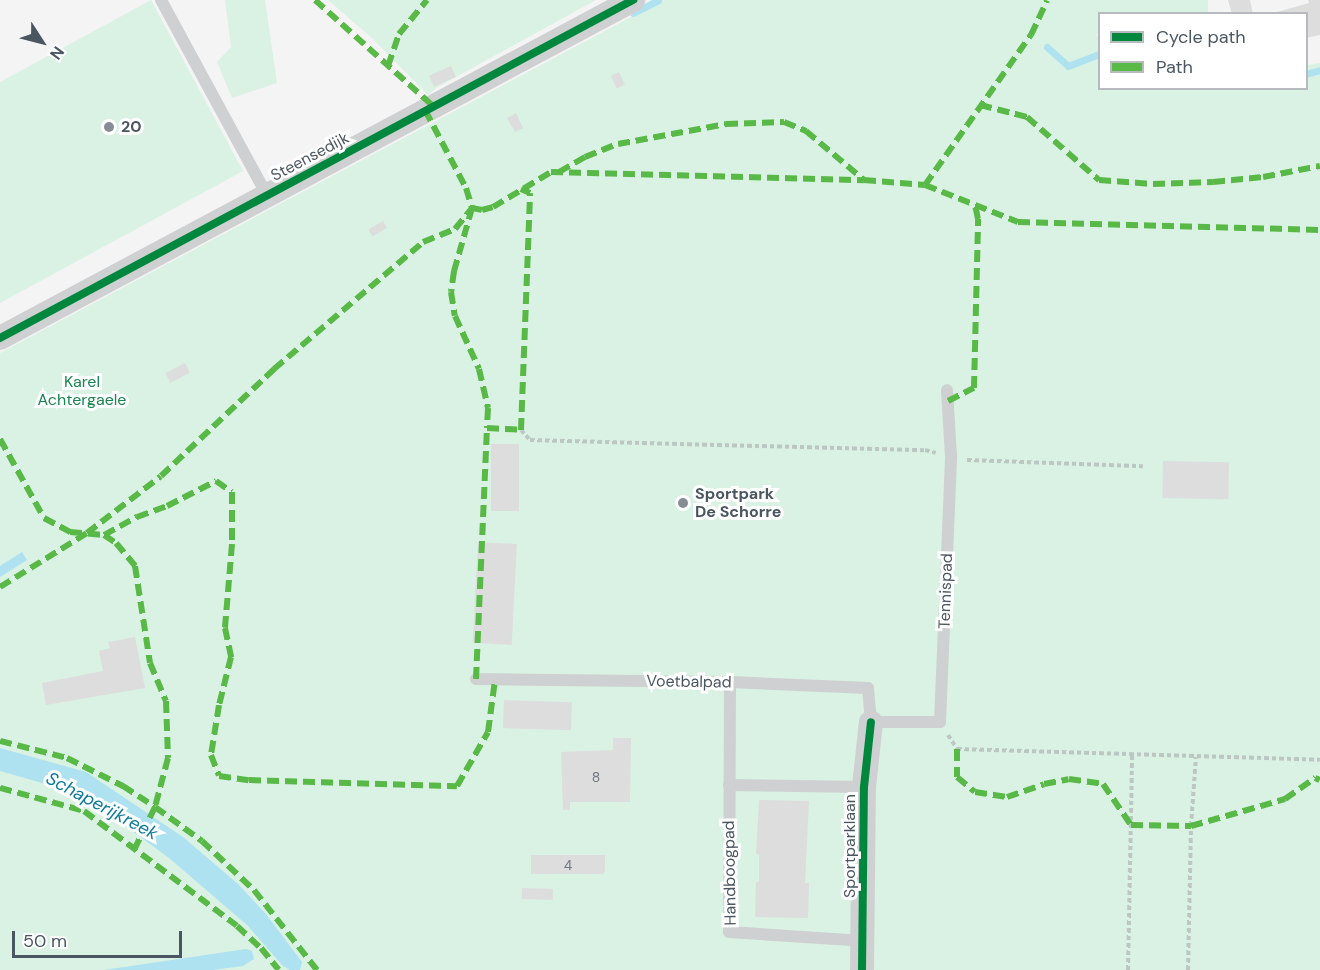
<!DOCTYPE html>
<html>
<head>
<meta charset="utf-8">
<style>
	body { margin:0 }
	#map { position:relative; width:1320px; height:970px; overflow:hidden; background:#f4f4f4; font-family:"DM Sans",sans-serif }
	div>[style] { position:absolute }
	.green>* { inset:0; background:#d9f2e3 }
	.water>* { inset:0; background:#aee2f0 }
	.stream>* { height:7px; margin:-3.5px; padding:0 3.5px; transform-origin:3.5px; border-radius:3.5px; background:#aee2f0 }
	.building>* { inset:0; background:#ddddde; transform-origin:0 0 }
	.path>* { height:4px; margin-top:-2px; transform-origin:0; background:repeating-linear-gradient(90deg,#bcc7c4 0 4.5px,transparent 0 7.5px) }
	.lane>* { height:12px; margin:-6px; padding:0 6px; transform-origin:6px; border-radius:6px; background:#ced0d2 }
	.street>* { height:24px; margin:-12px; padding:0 12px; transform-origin:12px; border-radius:12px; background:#ced0d2 }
	.quiet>* { height:6px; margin-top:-3px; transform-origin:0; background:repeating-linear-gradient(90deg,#58b947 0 12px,transparent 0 18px) }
	.cycleway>* { height:8px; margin:-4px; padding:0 4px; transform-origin:4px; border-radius:4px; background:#00873e }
	.dots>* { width:16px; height:16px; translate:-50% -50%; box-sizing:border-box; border:3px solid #fff; border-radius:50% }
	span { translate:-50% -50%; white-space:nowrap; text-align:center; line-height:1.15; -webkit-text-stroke:6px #fff; paint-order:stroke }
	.number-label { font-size:14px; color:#707881 }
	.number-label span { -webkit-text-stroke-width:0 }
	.poi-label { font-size:16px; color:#4a5661; font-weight:700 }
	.left { translate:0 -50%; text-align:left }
	.street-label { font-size:16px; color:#4a5661 }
	.park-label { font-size:16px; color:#17864f }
	.water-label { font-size:18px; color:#0c7c9b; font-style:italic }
	.legend { position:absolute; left:1098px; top:12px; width:210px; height:78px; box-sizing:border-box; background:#fff; border:2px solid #b7bbc0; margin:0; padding:8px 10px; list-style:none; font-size:18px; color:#4a5661 }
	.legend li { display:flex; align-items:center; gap:12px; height:30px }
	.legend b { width:30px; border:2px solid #b7bbc0 }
	.north { position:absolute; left:12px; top:12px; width:60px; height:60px; -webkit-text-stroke:4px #fff; paint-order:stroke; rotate:126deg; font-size:16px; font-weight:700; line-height:24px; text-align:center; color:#4a5661 }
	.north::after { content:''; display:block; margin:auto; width:21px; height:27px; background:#4a5661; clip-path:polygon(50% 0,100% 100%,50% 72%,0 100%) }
	.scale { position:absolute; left:12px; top:931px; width:170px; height:27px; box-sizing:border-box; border:3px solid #4a5661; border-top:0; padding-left:8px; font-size:18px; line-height:21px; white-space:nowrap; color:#4a5661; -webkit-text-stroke:4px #fff; paint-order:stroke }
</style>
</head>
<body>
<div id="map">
	<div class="green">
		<div style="clip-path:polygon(151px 0,243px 171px,0 303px,0 82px)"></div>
		<div style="clip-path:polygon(225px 0,265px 0,277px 83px,232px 98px,217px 62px,231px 47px)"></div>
		<div style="clip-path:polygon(328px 0,596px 0,436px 88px,428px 95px,373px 39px)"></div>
		<div style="clip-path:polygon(663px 0,1208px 0,1208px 13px,1100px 14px,1099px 34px,1095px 35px,1099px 36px,1100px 88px,1306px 88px,1307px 65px,1320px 63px,1320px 970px,0 970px,0 353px)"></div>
	</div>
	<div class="water">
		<div style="clip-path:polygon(22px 552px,27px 560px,0 577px,0 566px)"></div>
		<div style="clip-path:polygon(0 748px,86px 772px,183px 837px,238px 884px,266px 914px,302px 962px,300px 970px,290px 970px,283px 966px,247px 925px,169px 858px,97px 805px,70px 791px,0 771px)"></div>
		<div style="clip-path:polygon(246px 949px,252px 951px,254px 959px,243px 966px,213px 970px,104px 970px)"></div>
	</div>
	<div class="stream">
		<div style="left:633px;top:13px;width:28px;rotate:-27deg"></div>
		<div style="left:1047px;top:47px;width:28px;rotate:42deg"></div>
		<div style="left:1068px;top:66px;width:34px;rotate:-21deg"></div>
		<div style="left:1306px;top:74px;width:15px;rotate:-16deg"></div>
	</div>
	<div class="building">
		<div style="clip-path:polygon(1228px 0,1250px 0,1253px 14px,1232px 14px)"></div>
		<div style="clip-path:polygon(1308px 0,1320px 0,1320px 35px,1306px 38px,1306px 14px,1270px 14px,1309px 3px)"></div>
		<div style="left:451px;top:66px;width:12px;height:24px;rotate:66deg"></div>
		<div style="left:619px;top:72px;width:14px;height:9px;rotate:65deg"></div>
		<div style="clip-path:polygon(516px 113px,523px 128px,515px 132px,507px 118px)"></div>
		<div style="left:383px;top:221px;width:8px;height:17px;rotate:60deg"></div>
		<div style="left:185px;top:363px;width:11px;height:22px;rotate:63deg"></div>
		<div style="left:491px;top:444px;width:28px;height:67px"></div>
		<div style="left:1163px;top:461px;width:66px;height:37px;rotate:1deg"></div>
		<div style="left:478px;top:542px;width:39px;height:101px;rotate:3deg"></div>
		<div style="clip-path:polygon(135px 637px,145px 688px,46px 705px,42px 683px,103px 671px,99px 651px,110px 648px,108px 642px)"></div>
		<div style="left:504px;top:700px;width:68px;height:28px;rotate:2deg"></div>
		<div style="clip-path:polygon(613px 738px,631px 738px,630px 802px,570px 802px,570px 810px,563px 810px,561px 752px,613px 750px)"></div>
		<div style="clip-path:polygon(759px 800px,809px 801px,805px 883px,809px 883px,808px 918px,755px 917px,756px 882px,759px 882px,759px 855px,756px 854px)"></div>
		<div style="clip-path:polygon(531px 855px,605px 855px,605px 871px,603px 874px,531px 874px)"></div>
		<div style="left:522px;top:888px;width:31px;height:11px;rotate:2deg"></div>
	</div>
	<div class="path">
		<div style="left:521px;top:430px;width:13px;rotate:48deg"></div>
		<div style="left:530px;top:440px;width:395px;rotate:1.5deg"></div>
		<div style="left:925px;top:450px;width:11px;rotate:15deg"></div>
		<div style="left:967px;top:460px;width:176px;rotate:2deg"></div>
		<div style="left:948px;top:735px;width:17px;rotate:57deg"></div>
		<div style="left:957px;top:749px;width:363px;rotate:1.7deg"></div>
		<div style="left:1128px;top:970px;width:216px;rotate:-88.9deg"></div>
		<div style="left:1188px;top:970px;width:144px;rotate:-88.8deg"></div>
		<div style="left:1191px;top:826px;width:69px;rotate:-85.9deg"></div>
	</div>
	<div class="lane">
		<div style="left:161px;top:0;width:222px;rotate:61.5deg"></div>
		<div style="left:476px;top:679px;width:254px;rotate:0.7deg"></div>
		<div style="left:730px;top:682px;width:138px;rotate:2.5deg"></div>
		<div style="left:868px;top:688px;width:34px;rotate:85deg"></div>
		<div style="left:871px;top:722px;width:69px"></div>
		<div style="left:940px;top:722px;width:266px;rotate:-87.6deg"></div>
		<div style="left:951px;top:456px;width:66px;rotate:-93.5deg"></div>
		<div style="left:730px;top:682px;width:250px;rotate:90.2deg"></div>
		<div style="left:729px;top:932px;width:134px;rotate:3.8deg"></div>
		<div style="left:729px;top:785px;width:135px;rotate:0.8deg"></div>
	</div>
	<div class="street">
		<div style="left:0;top:338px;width:718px;rotate:-28.1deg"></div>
		<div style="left:862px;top:970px;width:183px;rotate:-89.4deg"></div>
		<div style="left:864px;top:787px;width:65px;rotate:-83.9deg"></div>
	</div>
	<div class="quiet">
		<div style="left:315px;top:0;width:159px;rotate:41.9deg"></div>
		<div style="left:388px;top:66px;width:34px;rotate:-71deg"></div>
		<div style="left:399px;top:34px;width:44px;rotate:-50.5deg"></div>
		<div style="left:980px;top:105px;width:49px;rotate:14.3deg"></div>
		<div style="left:1027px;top:117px;width:96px;rotate:41.2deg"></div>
		<div style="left:1099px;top:180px;width:54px;rotate:4.2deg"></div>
		<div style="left:1153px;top:184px;width:60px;rotate:-1.9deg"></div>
		<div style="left:1213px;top:182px;width:50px;rotate:-5.7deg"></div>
		<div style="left:1263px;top:177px;width:58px;rotate:-10.9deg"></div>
		<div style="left:425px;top:110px;width:88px;rotate:62.3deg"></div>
		<div style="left:466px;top:188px;width:21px;rotate:73deg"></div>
		<div style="left:472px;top:208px;width:66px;rotate:105.9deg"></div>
		<div style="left:454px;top:271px;width:21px;rotate:98deg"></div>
		<div style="left:451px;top:292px;width:24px;rotate:81deg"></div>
		<div style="left:455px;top:316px;width:58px;rotate:65.6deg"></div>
		<div style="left:479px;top:369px;width:40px;rotate:77deg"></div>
		<div style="left:488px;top:408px;width:20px;rotate:93deg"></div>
		<div style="left:487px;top:428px;width:34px;rotate:3deg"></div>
		<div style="left:521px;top:430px;width:237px;rotate:-87.8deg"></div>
		<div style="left:530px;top:193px;width:10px;rotate:-156deg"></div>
		<div style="left:559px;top:172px;width:30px;rotate:-30deg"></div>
		<div style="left:585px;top:157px;width:35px;rotate:-22deg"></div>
		<div style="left:618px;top:144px;width:110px;rotate:-10.5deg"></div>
		<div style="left:726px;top:124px;width:58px;rotate:-2deg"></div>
		<div style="left:784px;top:122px;width:24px;rotate:22deg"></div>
		<div style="left:806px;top:131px;width:76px;rotate:40.2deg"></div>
		<div style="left:925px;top:185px;width:184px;rotate:-54.8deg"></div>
		<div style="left:1031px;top:35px;width:38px;rotate:-65deg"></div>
		<div style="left:948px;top:401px;width:29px;rotate:-27deg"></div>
		<div style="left:974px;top:388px;width:169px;rotate:-88.6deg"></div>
		<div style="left:978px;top:219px;width:14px;rotate:-102deg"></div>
		<div style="left:0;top:439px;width:90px;rotate:60.9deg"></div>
		<div style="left:44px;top:518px;width:30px;rotate:28deg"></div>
		<div style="left:70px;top:532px;width:34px;rotate:5deg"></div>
		<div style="left:104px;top:535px;width:14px;rotate:34deg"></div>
		<div style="left:116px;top:543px;width:30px;rotate:50deg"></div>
		<div style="left:135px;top:566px;width:98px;rotate:81.2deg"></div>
		<div style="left:150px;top:663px;width:41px;rotate:67.2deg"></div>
		<div style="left:166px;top:701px;width:57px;rotate:88deg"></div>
		<div style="left:168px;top:758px;width:51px;rotate:104.9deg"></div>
		<div style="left:155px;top:807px;width:46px;rotate:116deg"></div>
		<div style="left:104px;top:535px;width:38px;rotate:-29deg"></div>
		<div style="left:137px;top:517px;width:32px;rotate:-20deg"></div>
		<div style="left:167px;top:506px;width:55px;rotate:-27deg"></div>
		<div style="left:216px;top:481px;width:19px;rotate:35deg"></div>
		<div style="left:232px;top:492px;width:52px;rotate:90deg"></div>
		<div style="left:232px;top:544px;width:84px;rotate:94.8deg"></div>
		<div style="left:225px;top:628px;width:30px;rotate:78deg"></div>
		<div style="left:231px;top:657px;width:49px;rotate:104deg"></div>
		<div style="left:219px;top:705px;width:51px;rotate:99.1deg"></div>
		<div style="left:211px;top:755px;width:22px;rotate:69deg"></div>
		<div style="left:219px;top:776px;width:30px;rotate:8deg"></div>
		<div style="left:249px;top:780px;width:208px;rotate:1.7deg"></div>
		<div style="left:457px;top:786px;width:62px;rotate:-60.1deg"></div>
		<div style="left:488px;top:732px;width:52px;rotate:-82.3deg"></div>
		<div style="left:0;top:587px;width:102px;rotate:-31.8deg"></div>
		<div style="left:87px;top:533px;width:93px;rotate:-37.6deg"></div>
		<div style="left:161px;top:476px;width:156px;rotate:-43.4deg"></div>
		<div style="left:274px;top:369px;width:196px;rotate:-40.4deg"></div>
		<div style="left:423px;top:242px;width:35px;rotate:-22deg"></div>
		<div style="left:455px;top:229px;width:27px;rotate:-51deg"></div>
		<div style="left:472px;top:208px;width:10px;rotate:11deg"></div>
		<div style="left:482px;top:210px;width:11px;rotate:-15deg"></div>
		<div style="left:493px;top:207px;width:68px;rotate:-31.1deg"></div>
		<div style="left:551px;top:172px;width:313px;rotate:1.5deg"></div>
		<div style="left:864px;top:180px;width:61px;rotate:4.7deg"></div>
		<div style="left:925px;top:185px;width:100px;rotate:21.7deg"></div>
		<div style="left:1018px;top:222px;width:302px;rotate:1.5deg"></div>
		<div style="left:476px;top:679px;width:251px;rotate:-87.5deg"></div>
		<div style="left:0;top:741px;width:69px;rotate:14.2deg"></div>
		<div style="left:67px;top:758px;width:63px;rotate:26.6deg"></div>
		<div style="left:123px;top:786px;width:38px;rotate:33deg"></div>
		<div style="left:155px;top:807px;width:58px;rotate:35.9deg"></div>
		<div style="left:202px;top:841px;width:71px;rotate:43.3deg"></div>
		<div style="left:254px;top:890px;width:102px;rotate:51.8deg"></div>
		<div style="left:957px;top:749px;width:28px;rotate:90deg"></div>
		<div style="left:957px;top:777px;width:23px;rotate:40deg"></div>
		<div style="left:975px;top:792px;width:32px;rotate:9deg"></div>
		<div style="left:1007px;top:797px;width:39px;rotate:-19deg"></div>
		<div style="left:1044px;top:784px;width:25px;rotate:-11deg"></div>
		<div style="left:1069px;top:779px;width:34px;rotate:8deg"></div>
		<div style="left:1103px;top:784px;width:50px;rotate:55.7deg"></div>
		<div style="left:1131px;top:825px;width:60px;rotate:1deg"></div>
		<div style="left:1191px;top:826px;width:98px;rotate:-16deg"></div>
		<div style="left:1285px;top:799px;width:37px;rotate:-35deg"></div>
		<div style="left:1315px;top:778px;width:5px;rotate:22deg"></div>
		<div style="left:0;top:788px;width:87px;rotate:15.3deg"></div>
		<div style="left:84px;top:811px;width:191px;rotate:36.9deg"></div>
		<div style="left:237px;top:926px;width:33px;rotate:43deg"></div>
		<div style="left:261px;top:948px;width:28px;rotate:51deg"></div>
	</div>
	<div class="cycleway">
		<div style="left:0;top:338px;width:718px;rotate:-28.1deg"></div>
		<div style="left:862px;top:970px;width:183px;rotate:-89.4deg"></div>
		<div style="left:864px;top:787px;width:65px;rotate:-83.9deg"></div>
	</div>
	<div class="dots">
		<div style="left:109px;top:127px;background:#868d94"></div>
		<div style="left:683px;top:503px;background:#868d94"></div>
	</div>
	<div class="number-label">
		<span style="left:596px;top:777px">8</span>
		<span style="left:568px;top:865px">4</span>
	</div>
	<div class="poi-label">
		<span class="left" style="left:121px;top:127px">20</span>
		<span class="left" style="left:695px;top:503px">Sportpark<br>De Schorre</span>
	</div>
	<div class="street-label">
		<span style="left:310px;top:157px;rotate:-28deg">Steensedijk</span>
		<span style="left:946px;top:591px;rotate:-88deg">Tennispad</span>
		<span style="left:689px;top:682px;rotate:1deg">Voetbalpad</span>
		<span style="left:850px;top:846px;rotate:-90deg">Sportparklaan</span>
		<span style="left:730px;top:873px;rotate:-91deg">Handboogpad</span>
	</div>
	<div class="park-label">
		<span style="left:82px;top:391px">Karel<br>Achtergaele</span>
	</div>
	<div class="water-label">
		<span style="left:102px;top:806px;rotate:28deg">Schaperijkreek</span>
	</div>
	<ul class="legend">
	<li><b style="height:8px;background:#00873e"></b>Cycle path</li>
	<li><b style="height:8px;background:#58b947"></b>Path</li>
	</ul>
	<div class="north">N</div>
	<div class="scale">50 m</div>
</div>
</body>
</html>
